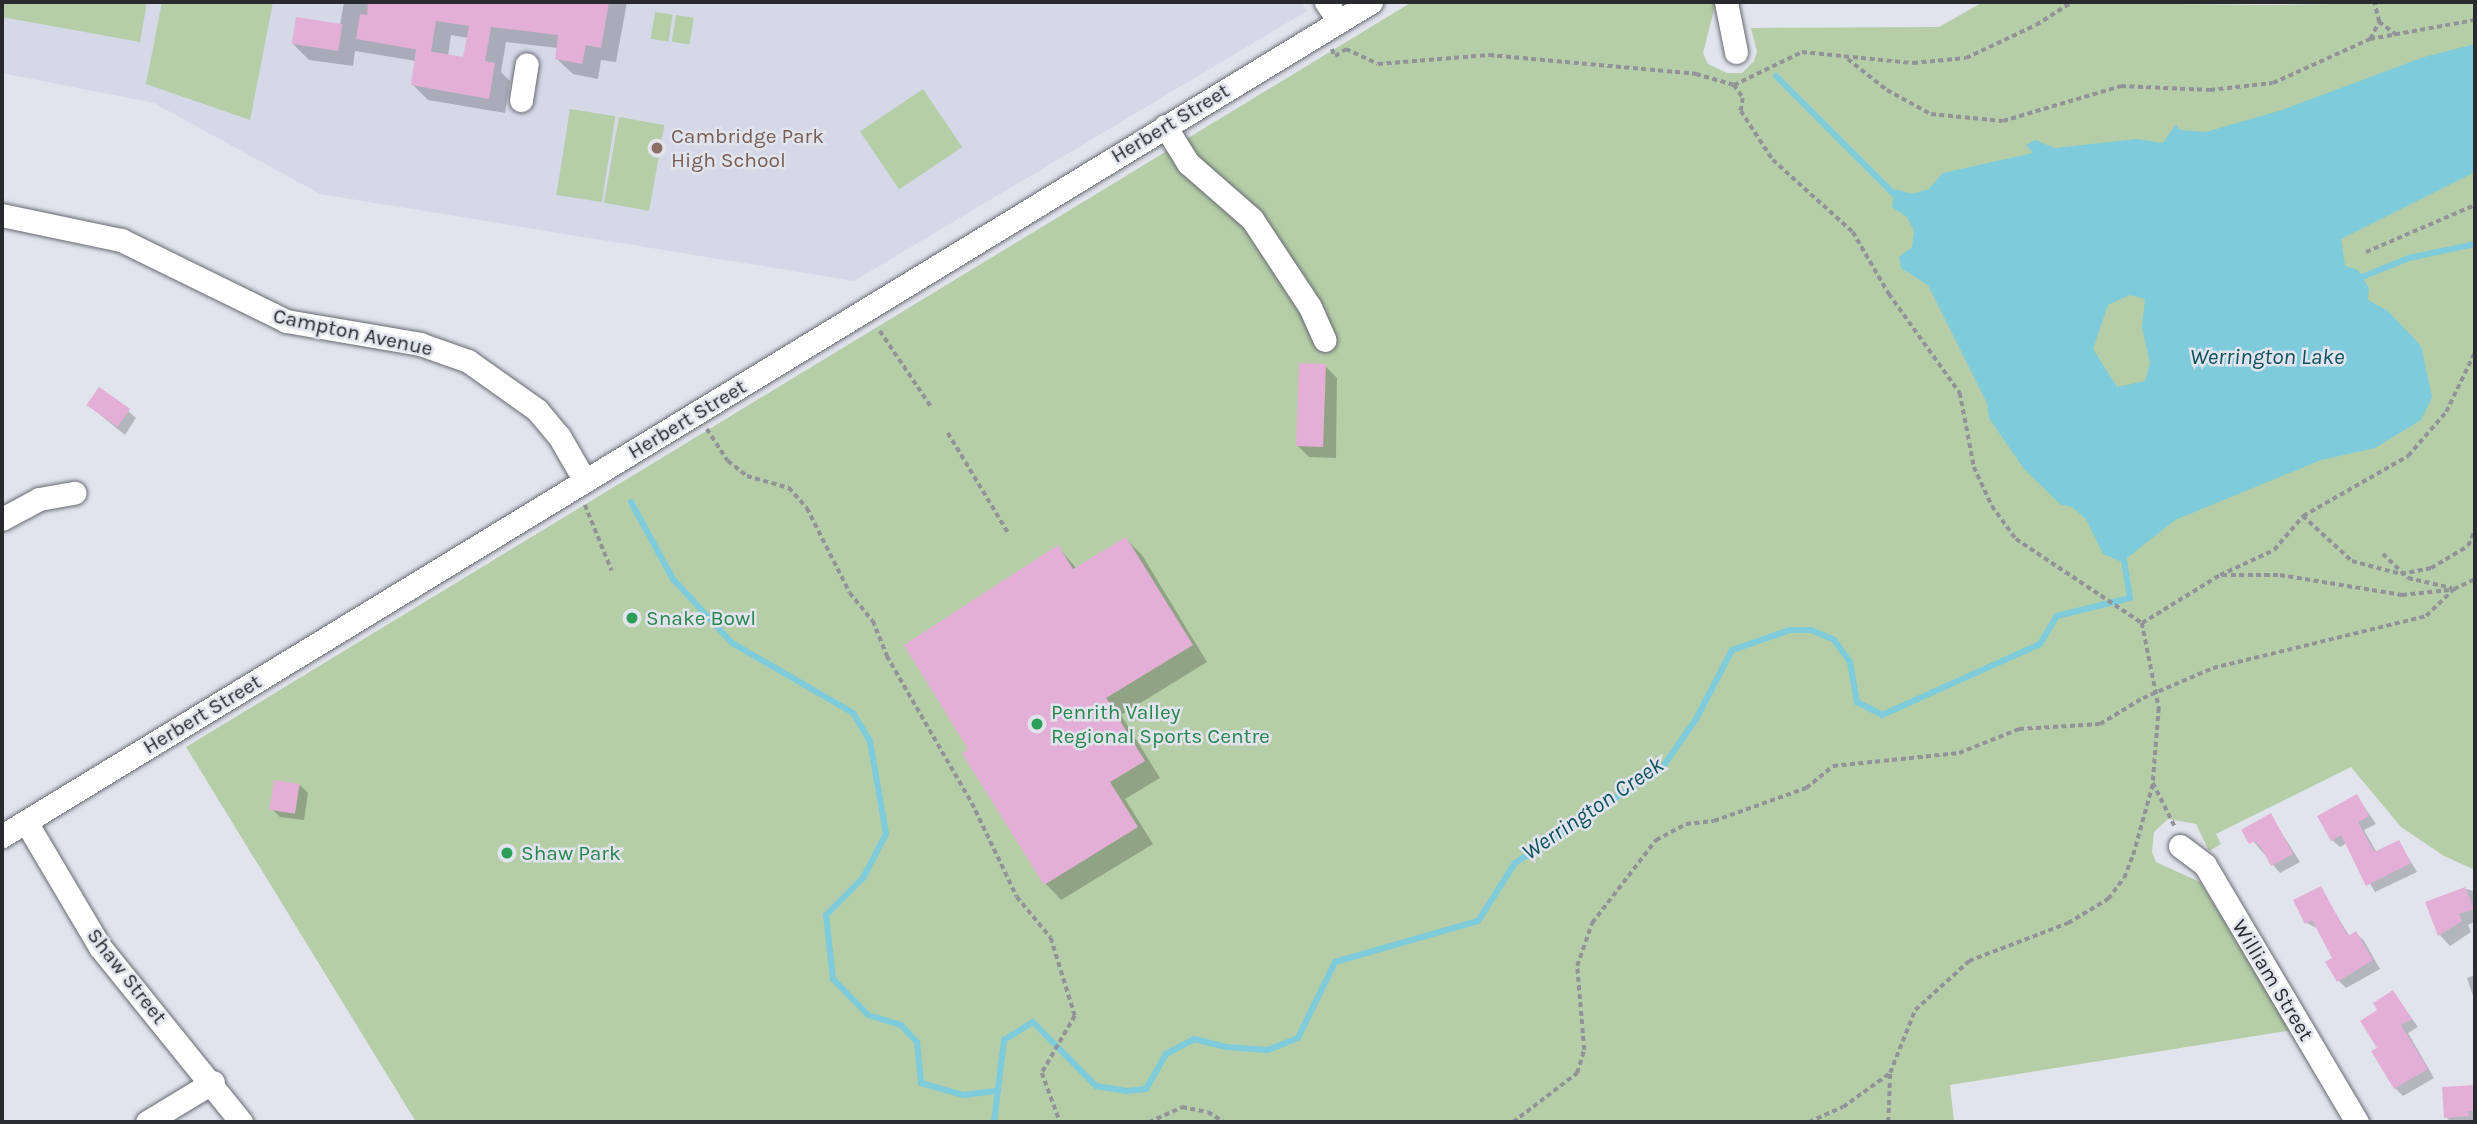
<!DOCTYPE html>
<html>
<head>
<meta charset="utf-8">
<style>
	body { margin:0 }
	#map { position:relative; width:2477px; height:1124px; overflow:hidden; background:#e2e4ed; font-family:Karla,sans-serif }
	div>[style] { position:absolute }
	.built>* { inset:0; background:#d4d8e7 }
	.green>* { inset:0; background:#b5cea7; transform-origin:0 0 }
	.water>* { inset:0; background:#7dcbdb }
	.shadow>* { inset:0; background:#0003 }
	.stream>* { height:6px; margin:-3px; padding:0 3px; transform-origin:3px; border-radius:3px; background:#7dcbdb }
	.building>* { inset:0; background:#e4afd6; transform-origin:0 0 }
	.path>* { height:3.5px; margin-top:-1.75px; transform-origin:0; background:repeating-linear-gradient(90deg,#919399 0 5px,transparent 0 8.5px) }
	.roads { filter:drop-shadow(0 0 2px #676971) drop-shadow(0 0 2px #676971) }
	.minor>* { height:23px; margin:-11.5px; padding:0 11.5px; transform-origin:11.5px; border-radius:11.5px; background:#fff }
	.dots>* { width:19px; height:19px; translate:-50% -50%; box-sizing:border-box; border:4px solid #e2e4ed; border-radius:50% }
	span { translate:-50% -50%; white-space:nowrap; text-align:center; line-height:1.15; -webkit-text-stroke:5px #e2e4ed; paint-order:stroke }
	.street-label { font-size:21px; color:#292a2d }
	.education-label { font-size:21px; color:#785e54 }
	.left { translate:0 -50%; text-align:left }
	.leisure-label { font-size:21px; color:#27864d }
	.water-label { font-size:23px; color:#0c525e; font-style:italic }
	.frame { position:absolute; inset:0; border:4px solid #292a2d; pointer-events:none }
</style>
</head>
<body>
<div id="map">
	<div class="built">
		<div style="clip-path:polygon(2px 2px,1301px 2px,1307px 11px,854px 281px,320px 194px,154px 103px,2px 73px)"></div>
	</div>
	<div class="green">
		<div style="clip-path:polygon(2px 2px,147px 2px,140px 42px,2px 17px)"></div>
		<div style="clip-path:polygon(162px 2px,273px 2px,250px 120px,146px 84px)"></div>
		<div style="clip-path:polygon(1412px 2px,1716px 2px,1703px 53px,1708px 64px,1727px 73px,1742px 73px,1754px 61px,1757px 52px,1751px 28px,1939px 27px,1983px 2px,2268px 5px,2475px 2px,2475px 870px,2444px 856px,2401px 827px,2351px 767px,2216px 834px,2221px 844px,2209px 851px,2196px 824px,2168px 819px,2154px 832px,2152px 852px,2156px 862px,2200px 882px,2292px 1030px,1950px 1085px,1954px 1122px,416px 1122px,186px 747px)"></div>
		<div style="left:655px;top:12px;width:18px;height:27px;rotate:9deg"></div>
		<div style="left:676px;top:15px;width:18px;height:27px;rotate:9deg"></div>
		<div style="left:923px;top:89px;width:70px;height:76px;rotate:56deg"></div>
		<div style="left:570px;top:109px;width:46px;height:87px;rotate:9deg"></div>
		<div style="left:619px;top:117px;width:46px;height:87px;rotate:10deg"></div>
	</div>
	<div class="water">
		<div style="clip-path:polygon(evenodd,2475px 44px,2475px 172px,2341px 239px,2345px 266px,2358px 270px,2369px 288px,2368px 300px,2388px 311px,2421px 346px,2432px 397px,2421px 420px,2375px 448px,2321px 460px,2175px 520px,2122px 562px,2103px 554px,2086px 519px,2072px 507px,2061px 505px,2024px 469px,1989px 418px,1987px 403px,1928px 285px,1901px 268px,1899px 257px,1912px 247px,1914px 231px,1907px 217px,1892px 207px,1895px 189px,1912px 194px,1929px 189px,1943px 173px,2033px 153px,2026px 145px,2035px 140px,2055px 148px,2137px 139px,2163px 143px,2176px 124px,2180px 130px,2206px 132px,2282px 110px,2424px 57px,2475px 44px,2130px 295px,2145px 299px,2142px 327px,2150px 363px,2145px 381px,2117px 387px,2093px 349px,2108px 305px,2130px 295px)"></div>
	</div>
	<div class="shadow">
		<div style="clip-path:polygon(evenodd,344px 2px,627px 2px,616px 62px,601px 60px,598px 79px,573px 74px,557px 59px,558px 48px,506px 42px,501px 72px,510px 81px,505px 113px,428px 100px,412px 84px,416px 61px,355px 51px,353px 66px,309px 60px,293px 44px,340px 25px,344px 2px,451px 35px,468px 38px,464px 59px,448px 56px,451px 35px)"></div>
		<div style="clip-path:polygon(1325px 366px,1337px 378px,1336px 458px,1309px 457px,1297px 445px)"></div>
		<div style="clip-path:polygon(88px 405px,128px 411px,136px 418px,125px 435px)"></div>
		<div style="clip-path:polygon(1126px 539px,1142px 555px,1207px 662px,1121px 715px,1160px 778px,1125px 799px,1153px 844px,1061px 900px,1045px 883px,970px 750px,1058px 547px,1077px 569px)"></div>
		<div style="clip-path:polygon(300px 785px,308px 793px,304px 820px,280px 817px,272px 809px)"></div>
		<div style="clip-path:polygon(2357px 796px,2376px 824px,2364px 830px,2377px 853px,2399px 842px,2417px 872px,2375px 892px,2347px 843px,2340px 847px,2332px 840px)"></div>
		<div style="clip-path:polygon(2271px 816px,2300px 862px,2280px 873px,2244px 830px)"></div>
		<div style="clip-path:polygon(2320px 888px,2350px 937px,2356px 933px,2364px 941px,2380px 969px,2346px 988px,2338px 980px,2334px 958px,2318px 929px,2307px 923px)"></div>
		<div style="clip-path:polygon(2465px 889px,2475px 891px,2475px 922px,2468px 925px,2471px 932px,2450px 946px,2440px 935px,2428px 903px)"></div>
		<div style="clip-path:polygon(2475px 975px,2475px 1002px,2467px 978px)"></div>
		<div style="clip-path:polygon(2393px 992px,2418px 1027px,2408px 1033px,2434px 1078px,2403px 1096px,2395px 1088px,2380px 1048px,2380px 1011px)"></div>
		<div style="clip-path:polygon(2475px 1086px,2475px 1121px,2451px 1122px,2446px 1117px,2444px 1088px)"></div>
	</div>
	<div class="stream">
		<div style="left:1776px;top:76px;width:174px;rotate:45deg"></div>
		<div style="left:2357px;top:279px;width:56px;rotate:-22deg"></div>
		<div style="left:2409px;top:258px;width:67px;rotate:-12deg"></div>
		<div style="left:631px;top:502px;width:88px;rotate:61.4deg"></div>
		<div style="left:673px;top:579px;width:87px;rotate:47.3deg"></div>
		<div style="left:732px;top:643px;width:140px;rotate:30deg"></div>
		<div style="left:853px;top:713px;width:33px;rotate:59deg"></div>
		<div style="left:870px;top:741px;width:94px;rotate:80.2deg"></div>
		<div style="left:886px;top:834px;width:50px;rotate:117.6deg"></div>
		<div style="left:863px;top:878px;width:52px;rotate:135deg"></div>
		<div style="left:826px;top:915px;width:64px;rotate:83.8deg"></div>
		<div style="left:833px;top:979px;width:50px;rotate:45.8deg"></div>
		<div style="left:868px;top:1015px;width:34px;rotate:17deg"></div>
		<div style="left:901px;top:1025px;width:23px;rotate:47deg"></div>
		<div style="left:917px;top:1042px;width:41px;rotate:84.4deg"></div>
		<div style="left:921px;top:1083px;width:44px;rotate:15.9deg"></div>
		<div style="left:963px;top:1095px;width:35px;rotate:-7deg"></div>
		<div style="left:994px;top:1122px;width:83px;rotate:-83deg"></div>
		<div style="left:1004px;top:1040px;width:34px;rotate:-32deg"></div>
		<div style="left:1033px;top:1022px;width:90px;rotate:45.5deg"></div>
		<div style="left:1096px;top:1086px;width:30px;rotate:9deg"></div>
		<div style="left:1126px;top:1091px;width:20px;rotate:-6deg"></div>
		<div style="left:1146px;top:1089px;width:40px;rotate:-60.3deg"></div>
		<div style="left:1166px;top:1054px;width:32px;rotate:-28deg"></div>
		<div style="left:1194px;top:1039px;width:33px;rotate:14deg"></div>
		<div style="left:1226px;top:1047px;width:42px;rotate:4.1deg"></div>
		<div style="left:1268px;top:1050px;width:32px;rotate:-22deg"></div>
		<div style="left:1298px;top:1038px;width:85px;rotate:-64deg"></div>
		<div style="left:1335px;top:962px;width:149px;rotate:-16deg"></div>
		<div style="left:1478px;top:921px;width:69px;rotate:-57.5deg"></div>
		<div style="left:1515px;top:863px;width:175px;rotate:-32.9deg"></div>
		<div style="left:1662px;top:768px;width:60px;rotate:-55.2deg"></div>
		<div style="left:1696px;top:719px;width:78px;rotate:-62.4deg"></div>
		<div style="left:1732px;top:650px;width:61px;rotate:-19deg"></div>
		<div style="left:1790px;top:630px;width:21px"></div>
		<div style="left:1811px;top:630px;width:25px;rotate:23deg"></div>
		<div style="left:1834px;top:640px;width:27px;rotate:54deg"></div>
		<div style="left:1850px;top:662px;width:41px;rotate:80.1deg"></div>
		<div style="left:1857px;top:702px;width:28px;rotate:27deg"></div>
		<div style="left:1882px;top:715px;width:173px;rotate:-24.2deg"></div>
		<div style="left:2040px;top:644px;width:33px;rotate:-59deg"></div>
		<div style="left:2057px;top:616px;width:75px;rotate:-13.9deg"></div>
		<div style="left:2130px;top:598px;width:45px;rotate:-99deg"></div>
	</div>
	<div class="building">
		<div style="clip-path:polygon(368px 2px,609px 2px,601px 48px,586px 45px,582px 64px,555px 59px,558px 35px,491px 27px,485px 61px,495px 63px,489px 99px,411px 85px,416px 49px,463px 57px,469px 26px,436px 21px,431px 52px,356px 39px,360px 14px,367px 15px)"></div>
		<div style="left:296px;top:17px;width:47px;height:27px;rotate:9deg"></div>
		<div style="left:1299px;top:363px;width:27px;height:83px;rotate:2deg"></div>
		<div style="left:99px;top:387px;width:38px;height:22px;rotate:35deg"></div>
		<div style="clip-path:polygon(1126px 537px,1193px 645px,1106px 698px,1145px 761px,1110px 782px,1138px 827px,1044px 885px,962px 753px,968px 749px,904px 645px,1058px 545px,1073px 569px)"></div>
		<div style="left:274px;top:780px;width:26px;height:30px;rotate:9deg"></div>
		<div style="clip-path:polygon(2357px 794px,2369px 816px,2358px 822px,2374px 852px,2399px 840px,2411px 863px,2366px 886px,2341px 835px,2331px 841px,2317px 816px)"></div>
		<div style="clip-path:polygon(2271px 813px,2293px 854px,2271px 866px,2262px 849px,2255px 841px,2249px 844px,2241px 830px)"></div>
		<div style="clip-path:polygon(2321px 886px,2348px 936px,2356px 931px,2373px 960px,2337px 982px,2325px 962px,2332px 958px,2312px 920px,2305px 924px,2293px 900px)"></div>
		<div style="clip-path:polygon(2465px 887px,2474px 909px,2459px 914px,2462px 921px,2438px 936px,2425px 902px)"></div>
		<div style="clip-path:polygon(2393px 990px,2412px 1019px,2401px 1025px,2428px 1069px,2394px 1089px,2371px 1051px,2377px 1048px,2360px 1021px,2377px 1010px,2373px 1003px)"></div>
		<div style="clip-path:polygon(2475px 1085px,2475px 1111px,2468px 1111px,2469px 1116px,2444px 1118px,2442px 1087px)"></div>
	</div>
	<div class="path">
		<div style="left:2379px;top:22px;width:22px;rotate:36deg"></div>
		<div style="left:2370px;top:39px;width:19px;rotate:-62deg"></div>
		<div style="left:2379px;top:22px;width:21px;rotate:-104deg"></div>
		<div style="left:1332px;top:49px;width:8px;rotate:67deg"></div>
		<div style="left:1335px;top:56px;width:13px;rotate:-32deg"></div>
		<div style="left:1346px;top:49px;width:35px;rotate:25deg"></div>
		<div style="left:1378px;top:64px;width:111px;rotate:-4.6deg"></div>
		<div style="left:1489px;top:55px;width:208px;rotate:5.2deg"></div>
		<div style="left:1696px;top:74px;width:40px;rotate:16deg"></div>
		<div style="left:1734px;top:85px;width:16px;rotate:55deg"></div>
		<div style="left:1743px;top:98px;width:13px;rotate:99deg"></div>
		<div style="left:1741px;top:111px;width:59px;rotate:56.9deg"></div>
		<div style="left:1773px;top:160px;width:108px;rotate:42deg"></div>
		<div style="left:1853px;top:232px;width:72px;rotate:59.9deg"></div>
		<div style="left:1889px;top:294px;width:122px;rotate:54.4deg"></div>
		<div style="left:1960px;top:393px;width:75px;rotate:79.3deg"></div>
		<div style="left:1974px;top:467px;width:43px;rotate:65.2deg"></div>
		<div style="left:1992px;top:506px;width:41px;rotate:54deg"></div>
		<div style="left:2016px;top:539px;width:151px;rotate:33.7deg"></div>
		<div style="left:2142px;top:623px;width:87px;rotate:78.7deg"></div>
		<div style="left:2159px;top:708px;width:75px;rotate:94.6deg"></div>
		<div style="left:2153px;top:783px;width:49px;rotate:63.4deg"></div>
		<div style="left:1848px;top:59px;width:50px;rotate:38.5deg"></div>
		<div style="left:1887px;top:90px;width:50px;rotate:28.6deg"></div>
		<div style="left:1931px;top:114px;width:72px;rotate:5.6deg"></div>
		<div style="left:2003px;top:121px;width:123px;rotate:-16.5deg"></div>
		<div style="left:2121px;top:86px;width:89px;rotate:2.6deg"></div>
		<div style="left:2210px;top:90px;width:63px;rotate:-6.3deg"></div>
		<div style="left:2273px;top:83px;width:107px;rotate:-24.4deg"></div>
		<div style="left:2370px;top:39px;width:107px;rotate:-10.3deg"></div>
		<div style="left:1734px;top:85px;width:76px;rotate:-25.9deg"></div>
		<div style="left:1802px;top:52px;width:112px;rotate:5.7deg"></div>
		<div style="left:1913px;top:63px;width:53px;rotate:-5.4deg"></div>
		<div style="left:1966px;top:58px;width:77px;rotate:-25.2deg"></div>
		<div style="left:2036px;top:25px;width:43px;rotate:-32.6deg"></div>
		<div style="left:2366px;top:252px;width:119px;rotate:-23.3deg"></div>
		<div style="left:880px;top:331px;width:93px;rotate:56deg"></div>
		<div style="left:707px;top:429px;width:38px;rotate:57deg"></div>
		<div style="left:728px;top:461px;width:24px;rotate:38deg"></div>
		<div style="left:747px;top:476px;width:44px;rotate:15.9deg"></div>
		<div style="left:789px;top:488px;width:27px;rotate:48deg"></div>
		<div style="left:807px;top:508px;width:95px;rotate:63.2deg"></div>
		<div style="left:850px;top:593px;width:36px;rotate:51deg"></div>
		<div style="left:873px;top:621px;width:38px;rotate:68deg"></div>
		<div style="left:887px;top:656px;width:170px;rotate:60deg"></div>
		<div style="left:972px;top:803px;width:104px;rotate:64.4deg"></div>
		<div style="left:1017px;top:897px;width:53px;rotate:50.3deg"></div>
		<div style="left:1051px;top:938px;width:82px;rotate:72.9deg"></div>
		<div style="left:1075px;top:1016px;width:66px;rotate:120.1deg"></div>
		<div style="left:1042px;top:1073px;width:52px;rotate:69.8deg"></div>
		<div style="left:948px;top:433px;width:118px;rotate:58.9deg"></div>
		<div style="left:585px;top:505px;width:71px;rotate:67.8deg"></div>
		<div style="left:2303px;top:516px;width:67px;rotate:42.6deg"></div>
		<div style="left:2352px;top:561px;width:51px;rotate:14.9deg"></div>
		<div style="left:2401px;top:574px;width:31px;rotate:-11deg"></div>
		<div style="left:2431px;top:568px;width:43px;rotate:-30.7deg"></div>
		<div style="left:2468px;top:546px;width:18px;rotate:-68deg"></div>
		<div style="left:2383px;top:554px;width:35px;rotate:44deg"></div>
		<div style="left:2408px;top:578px;width:45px;rotate:12.8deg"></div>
		<div style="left:2222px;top:575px;width:58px"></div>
		<div style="left:2280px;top:575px;width:124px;rotate:9.3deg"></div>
		<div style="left:2402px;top:595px;width:48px;rotate:-5.9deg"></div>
		<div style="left:2142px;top:623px;width:92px;rotate:-31.6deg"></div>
		<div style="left:2220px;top:575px;width:60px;rotate:-24.8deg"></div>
		<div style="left:2274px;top:550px;width:45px;rotate:-49.5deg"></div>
		<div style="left:2303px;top:516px;width:121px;rotate:-29.7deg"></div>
		<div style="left:2408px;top:456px;width:58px;rotate:-49.2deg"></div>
		<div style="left:2446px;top:412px;width:67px;rotate:-64.2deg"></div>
		<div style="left:1149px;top:1122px;width:36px;rotate:-24deg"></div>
		<div style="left:1182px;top:1107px;width:26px;rotate:11deg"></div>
		<div style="left:1208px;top:1112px;width:19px;rotate:32deg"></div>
		<div style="left:1513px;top:1122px;width:81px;rotate:-37.4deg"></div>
		<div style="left:1577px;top:1073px;width:24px;rotate:-73deg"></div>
		<div style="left:1584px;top:1050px;width:84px;rotate:-94.8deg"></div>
		<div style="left:1577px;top:966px;width:46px;rotate:-70.8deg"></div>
		<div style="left:1592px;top:923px;width:105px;rotate:-52.4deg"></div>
		<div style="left:1656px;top:840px;width:34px;rotate:-28deg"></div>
		<div style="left:1686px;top:824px;width:28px;rotate:-6deg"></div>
		<div style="left:1714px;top:821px;width:98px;rotate:-19.7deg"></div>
		<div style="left:1806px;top:788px;width:35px;rotate:-39deg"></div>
		<div style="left:1833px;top:766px;width:127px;rotate:-5.9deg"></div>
		<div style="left:1959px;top:753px;width:65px;rotate:-21.8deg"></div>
		<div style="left:2019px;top:729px;width:81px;rotate:-3.5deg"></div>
		<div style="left:2100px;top:724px;width:50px;rotate:-31.2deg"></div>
		<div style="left:2143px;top:698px;width:76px;rotate:-23.2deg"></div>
		<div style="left:2213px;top:668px;width:219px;rotate:-13.7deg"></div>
		<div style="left:2426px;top:616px;width:39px;rotate:-44deg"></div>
		<div style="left:2454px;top:589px;width:23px;rotate:-25deg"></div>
		<div style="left:1809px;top:1122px;width:37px;rotate:-24deg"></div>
		<div style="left:1843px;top:1107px;width:57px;rotate:-35.7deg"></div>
		<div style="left:1888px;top:1122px;width:49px;rotate:-87.7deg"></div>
		<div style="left:1890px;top:1073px;width:68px;rotate:-68.4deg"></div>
		<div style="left:1915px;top:1010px;width:73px;rotate:-42.2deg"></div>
		<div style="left:1969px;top:961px;width:106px;rotate:-21deg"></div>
		<div style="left:2068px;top:923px;width:47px;rotate:-31deg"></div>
		<div style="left:2108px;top:899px;width:26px;rotate:-53deg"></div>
		<div style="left:2124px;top:878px;width:25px;rotate:-69deg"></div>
		<div style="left:2133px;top:855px;width:75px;rotate:-74.5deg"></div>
	</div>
	<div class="roads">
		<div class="minor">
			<div style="left:1326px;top:2px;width:23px;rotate:56deg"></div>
			<div style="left:1726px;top:2px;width:51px;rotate:78.7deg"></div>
			<div style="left:521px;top:100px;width:36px;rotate:-81deg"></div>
			<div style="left:1165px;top:126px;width:44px;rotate:58.1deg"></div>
			<div style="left:1188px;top:163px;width:85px;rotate:41.2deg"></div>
			<div style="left:1252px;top:219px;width:105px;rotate:56.6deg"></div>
			<div style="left:1310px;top:307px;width:36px;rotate:66deg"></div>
			<div style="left:2px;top:215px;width:122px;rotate:11.9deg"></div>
			<div style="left:121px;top:240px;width:184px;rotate:26.1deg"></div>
			<div style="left:286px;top:321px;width:136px;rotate:9.7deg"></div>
			<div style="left:420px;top:344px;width:51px;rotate:19.5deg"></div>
			<div style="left:468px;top:361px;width:85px;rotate:35.4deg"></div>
			<div style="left:537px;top:410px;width:34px;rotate:50deg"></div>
			<div style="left:559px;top:436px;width:52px;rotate:60deg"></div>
			<div style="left:2px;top:519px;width:42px;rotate:-28.4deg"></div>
			<div style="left:39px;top:499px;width:36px;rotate:-10deg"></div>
			<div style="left:26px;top:822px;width:145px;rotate:59.4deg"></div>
			<div style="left:100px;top:947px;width:225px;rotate:51.1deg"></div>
			<div style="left:2px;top:836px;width:1603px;rotate:-31.35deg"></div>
			<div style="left:2180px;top:846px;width:31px;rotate:37deg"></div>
			<div style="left:2205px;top:865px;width:299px;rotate:59.4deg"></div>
			<div style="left:147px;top:1122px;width:77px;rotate:-31.2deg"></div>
		</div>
	</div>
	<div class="dots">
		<div style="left:657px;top:148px;background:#8d6e63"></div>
		<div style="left:632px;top:618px;background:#2e9e5b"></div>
		<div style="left:1037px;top:724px;background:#2e9e5b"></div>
		<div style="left:507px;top:853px;background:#2e9e5b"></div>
	</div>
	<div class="street-label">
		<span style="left:1170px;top:123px;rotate:-31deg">Herbert Street</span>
		<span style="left:353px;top:332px;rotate:12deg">Campton Avenue</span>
		<span style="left:687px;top:419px;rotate:-31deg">Herbert Street</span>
		<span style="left:202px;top:714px;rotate:-31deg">Herbert Street</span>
		<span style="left:127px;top:976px;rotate:52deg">Shaw Street</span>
		<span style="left:2273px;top:980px;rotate:59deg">William Street</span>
	</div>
	<div class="education-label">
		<span class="left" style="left:671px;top:148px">Cambridge Park<br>High School</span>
	</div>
	<div class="leisure-label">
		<span class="left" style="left:646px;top:618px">Snake Bowl</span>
		<span class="left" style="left:1051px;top:724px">Penrith Valley<br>Regional Sports Centre</span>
		<span class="left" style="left:521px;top:853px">Shaw Park</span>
	</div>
	<div class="water-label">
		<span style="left:2267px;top:357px">Werrington Lake</span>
		<span style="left:1593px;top:809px;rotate:-34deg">Werrington Creek</span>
	</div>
	<div class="frame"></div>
</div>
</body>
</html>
